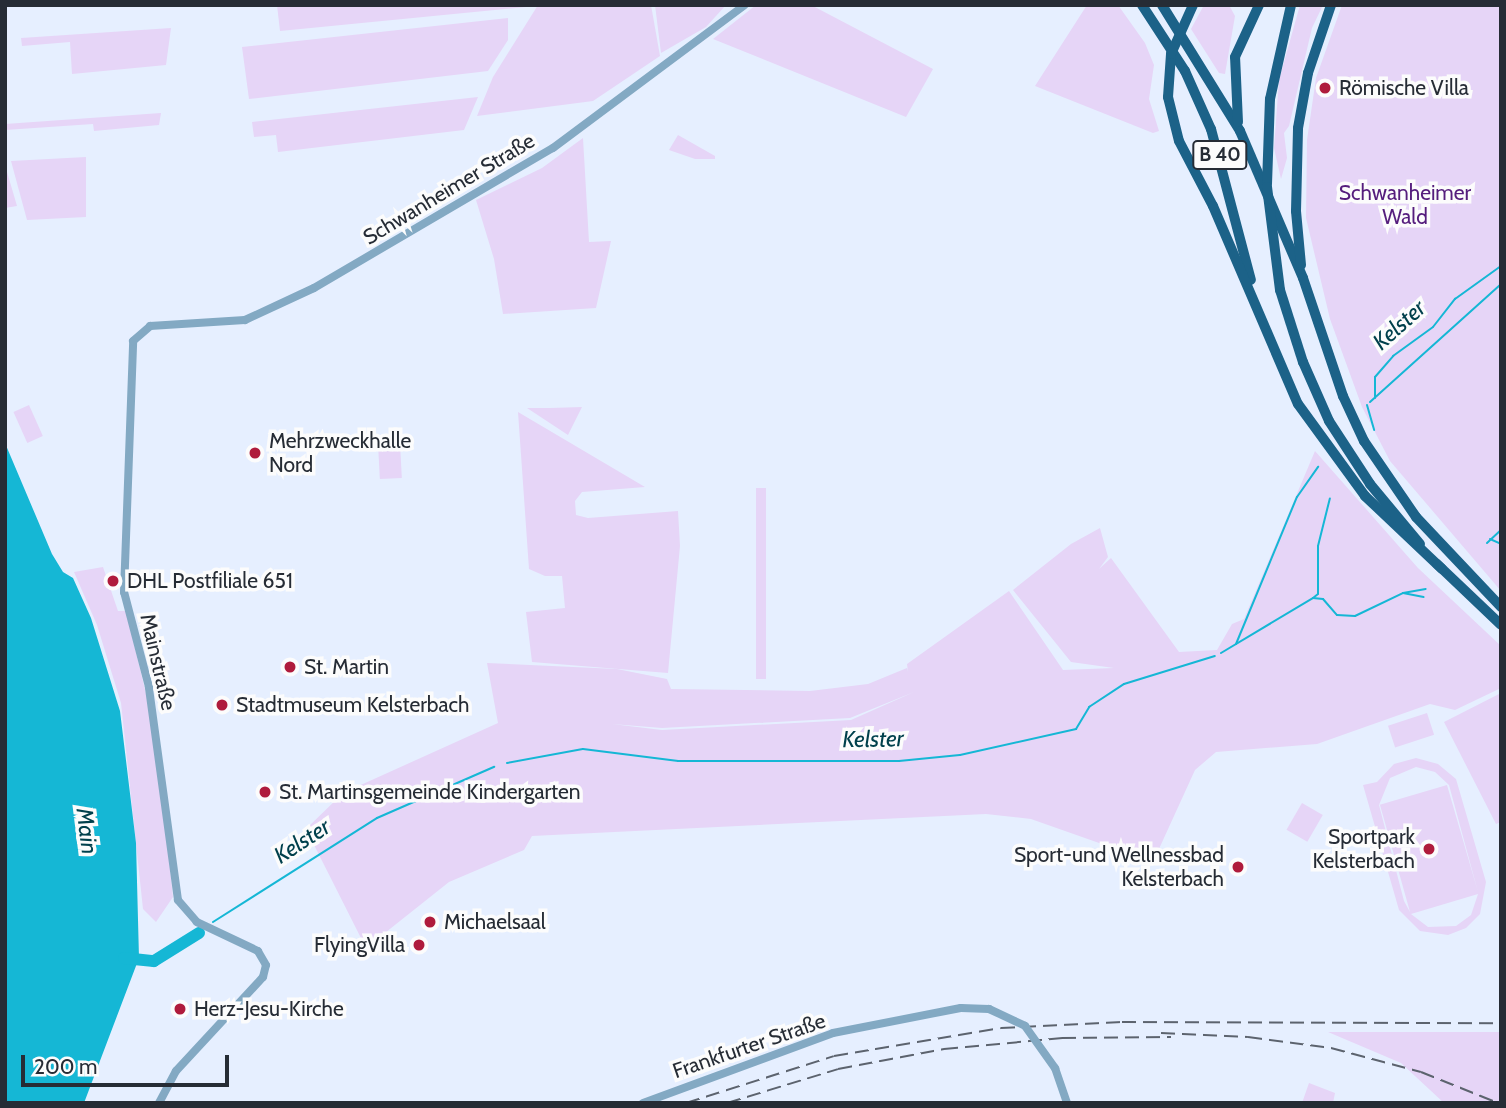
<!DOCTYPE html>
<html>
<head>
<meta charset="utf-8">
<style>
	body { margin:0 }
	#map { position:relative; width:1506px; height:1108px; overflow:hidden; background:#e6efff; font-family:Cabin,sans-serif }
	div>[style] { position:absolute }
	.green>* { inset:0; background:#e6d5f7; transform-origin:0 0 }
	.water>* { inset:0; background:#15b7d5 }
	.stream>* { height:2px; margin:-1px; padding:0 1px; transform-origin:1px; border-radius:1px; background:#15b7d5 }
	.river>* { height:12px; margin:-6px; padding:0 6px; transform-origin:6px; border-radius:6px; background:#15b7d5 }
	.tertiary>* { height:8px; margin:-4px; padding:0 4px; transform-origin:4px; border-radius:4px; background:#83a9c3 }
	.trunk>* { height:10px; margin:-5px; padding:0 5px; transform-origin:5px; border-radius:5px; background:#1c6288 }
	.rail>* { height:2px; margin-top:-1px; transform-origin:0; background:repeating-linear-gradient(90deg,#5c636e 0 14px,transparent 0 21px) }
	.tertiary-bridge>* { height:8px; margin:-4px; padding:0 4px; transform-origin:4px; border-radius:4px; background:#83a9c3 }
	.trunk-bridge>* { height:10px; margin:-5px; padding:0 5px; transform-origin:5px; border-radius:5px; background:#1c6288 }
	.dots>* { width:19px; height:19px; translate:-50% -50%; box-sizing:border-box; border:4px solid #fcfcfc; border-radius:50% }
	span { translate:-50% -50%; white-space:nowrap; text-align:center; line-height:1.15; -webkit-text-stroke:7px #fcfcfc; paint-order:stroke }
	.shield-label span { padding:2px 5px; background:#fcfcfc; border:2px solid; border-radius:5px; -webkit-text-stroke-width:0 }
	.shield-label { font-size:19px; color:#262c35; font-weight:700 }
	.poi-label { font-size:21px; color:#262c35 }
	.left { translate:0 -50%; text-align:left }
	.right { translate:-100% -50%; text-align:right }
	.street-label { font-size:21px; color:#262c35 }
	.park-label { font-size:21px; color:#551d7d }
	.water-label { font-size:23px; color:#00404c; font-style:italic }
	.frame { position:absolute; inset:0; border:7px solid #262c35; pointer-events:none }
	.scale { position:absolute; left:21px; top:1055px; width:208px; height:32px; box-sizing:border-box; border:4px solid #262c35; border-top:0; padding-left:9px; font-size:21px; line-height:24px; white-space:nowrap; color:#262c35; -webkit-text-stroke:5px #fcfcfc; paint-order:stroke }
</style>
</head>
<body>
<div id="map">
	<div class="green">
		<div style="clip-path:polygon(277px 5px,526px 5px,526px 7px,280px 31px)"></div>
		<div style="clip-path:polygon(538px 5px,651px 5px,660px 56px,593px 101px,477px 116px,493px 77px)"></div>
		<div style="clip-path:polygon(655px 5px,726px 5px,706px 27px,661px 53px)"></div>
		<div style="clip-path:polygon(756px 5px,811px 5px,933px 69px,906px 117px,713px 39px)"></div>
		<div style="clip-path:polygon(1087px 5px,1118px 5px,1145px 43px,1154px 65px,1149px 99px,1159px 131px,1153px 133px,1035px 86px)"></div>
		<div style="clip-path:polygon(1204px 5px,1229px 5px,1235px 16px,1225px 74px,1219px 73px,1191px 29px)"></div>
		<div style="clip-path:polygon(1300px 5px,1323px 5px,1312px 28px,1289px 126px,1284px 133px,1287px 158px,1281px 179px,1274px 148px,1279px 80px)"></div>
		<div style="clip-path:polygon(1342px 5px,1501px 5px,1501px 591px,1390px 461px,1362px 407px,1330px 319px,1306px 218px,1307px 140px,1316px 78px)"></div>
		<div style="clip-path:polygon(508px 18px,508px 40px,488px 71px,249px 99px,242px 47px)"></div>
		<div style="clip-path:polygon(171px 28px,166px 65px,72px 74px,70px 42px,22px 46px,21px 38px)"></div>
		<div style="clip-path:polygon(478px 97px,464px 130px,278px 152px,276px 135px,254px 137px,252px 122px)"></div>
		<div style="clip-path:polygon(161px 113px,159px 125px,94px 131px,93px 124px,5px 130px,5px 124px)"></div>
		<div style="clip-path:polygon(678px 135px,715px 156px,715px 159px,695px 159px,669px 150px)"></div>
		<div style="clip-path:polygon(583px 138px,589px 242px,611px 241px,596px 308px,503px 314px,494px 259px,476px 200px,542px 168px)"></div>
		<div style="clip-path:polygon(86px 157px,86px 217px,27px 220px,11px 161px)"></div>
		<div style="clip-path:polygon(5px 165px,17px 206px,5px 208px)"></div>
		<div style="left:29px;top:405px;width:34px;height:17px;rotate:66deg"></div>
		<div style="clip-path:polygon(582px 407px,568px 435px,527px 408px,550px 408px)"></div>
		<div style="clip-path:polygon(518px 412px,645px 487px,582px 492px,575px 501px,576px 515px,588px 518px,678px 511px,680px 546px,668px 673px,532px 662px,526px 612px,565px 608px,562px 576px,545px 576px,529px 569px)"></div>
		<div style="left:400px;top:443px;width:35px;height:22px;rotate:87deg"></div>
		<div style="clip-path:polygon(evenodd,1315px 451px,1418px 568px,1501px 646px,1501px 688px,1455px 710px,1430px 704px,1317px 744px,1216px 752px,1195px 770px,1153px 862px,1031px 819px,986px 814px,532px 836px,524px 850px,449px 882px,366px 948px,306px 829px,343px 793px,498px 723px,487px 663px,617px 669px,667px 679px,671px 689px,810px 691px,868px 684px,907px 668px,908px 672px,907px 664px,1009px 591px,1063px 670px,1114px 668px,1071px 662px,1013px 590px,1071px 544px,1100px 528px,1108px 557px,1099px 569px,1111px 558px,1179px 652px,1217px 650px,1232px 624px,1244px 619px,1315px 451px,914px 692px,851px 720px,662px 730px,612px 724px,662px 728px,850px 718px,914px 692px)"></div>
		<div style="left:756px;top:488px;width:10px;height:191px"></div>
		<div style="clip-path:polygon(103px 567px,118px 611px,126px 611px,156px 735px,173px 897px,156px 922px,143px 909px,121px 703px,97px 625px,74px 572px)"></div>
		<div style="clip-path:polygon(1501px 693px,1501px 822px,1496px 824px,1444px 722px)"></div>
		<div style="left:1427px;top:713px;width:23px;height:41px;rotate:72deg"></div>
		<div style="clip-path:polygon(evenodd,1416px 758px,1438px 764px,1456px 779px,1486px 882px,1480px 914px,1466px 928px,1448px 935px,1420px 931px,1399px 910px,1363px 785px,1377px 782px,1394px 764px,1416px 758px,1416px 767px,1435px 772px,1449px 785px,1478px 892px,1447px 785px,1379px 805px,1390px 778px,1416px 767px,1416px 758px,1379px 805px,1380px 805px,1410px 912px,1404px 901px,1379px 805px,1416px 758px,1478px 894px,1471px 915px,1456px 926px,1428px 927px,1411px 914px,1478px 894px)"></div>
		<div style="left:1302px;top:803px;width:24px;height:31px;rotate:30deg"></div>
		<div style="clip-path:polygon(1328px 1032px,1501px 1032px,1501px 1103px,1444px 1103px,1401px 1063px)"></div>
		<div style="clip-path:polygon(1309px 1083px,1335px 1093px,1333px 1103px,1302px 1103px)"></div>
	</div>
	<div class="water">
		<div style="clip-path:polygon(5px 443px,52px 554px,63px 572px,73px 578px,91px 618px,120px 711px,136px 843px,139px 958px,84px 1103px,5px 1103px)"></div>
	</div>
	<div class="stream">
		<div style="left:1375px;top:398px;width:21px;rotate:-90deg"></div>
		<div style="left:1375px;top:377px;width:28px;rotate:-49deg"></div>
		<div style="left:1393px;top:356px;width:49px;rotate:-35.9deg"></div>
		<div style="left:1433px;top:327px;width:36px;rotate:-52deg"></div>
		<div style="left:1455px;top:299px;width:57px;rotate:-35.7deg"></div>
		<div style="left:1370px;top:402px;width:176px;rotate:-42deg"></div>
		<div style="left:1367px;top:405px;width:26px;rotate:74deg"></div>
		<div style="left:1490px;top:539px;width:12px;rotate:24deg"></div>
		<div style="left:1487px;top:543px;width:19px;rotate:-43deg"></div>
		<div style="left:1403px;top:593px;width:21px;rotate:11deg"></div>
		<div style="left:1313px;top:598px;width:6px;rotate:-39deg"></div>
		<div style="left:1318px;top:594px;width:48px;rotate:-90deg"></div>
		<div style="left:1318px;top:546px;width:49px;rotate:-76deg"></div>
		<div style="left:1236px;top:644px;width:159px;rotate:-67.5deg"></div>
		<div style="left:1297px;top:497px;width:37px;rotate:-55deg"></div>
		<div style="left:1221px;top:653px;width:107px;rotate:-30.9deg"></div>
		<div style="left:1313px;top:598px;width:10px;rotate:6deg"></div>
		<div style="left:1323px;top:599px;width:21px;rotate:49deg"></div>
		<div style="left:1337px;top:615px;width:18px;rotate:3deg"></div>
		<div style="left:1355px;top:616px;width:53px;rotate:-25.6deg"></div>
		<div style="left:1403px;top:593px;width:23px;rotate:-10deg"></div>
		<div style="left:507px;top:763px;width:77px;rotate:-10.4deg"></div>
		<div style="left:583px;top:749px;width:96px;rotate:7.2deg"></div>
		<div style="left:678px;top:761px;width:221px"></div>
		<div style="left:899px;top:761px;width:61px;rotate:-5.6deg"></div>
		<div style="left:960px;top:755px;width:119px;rotate:-12.6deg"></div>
		<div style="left:1076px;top:729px;width:26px;rotate:-59deg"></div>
		<div style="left:1089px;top:707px;width:42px;rotate:-33.3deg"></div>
		<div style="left:1124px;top:684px;width:95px;rotate:-17.1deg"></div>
		<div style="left:213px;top:922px;width:194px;rotate:-32.4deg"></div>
		<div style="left:377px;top:818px;width:128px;rotate:-23.6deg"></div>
	</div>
	<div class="river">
		<div style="left:124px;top:958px;width:30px;rotate:6deg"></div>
		<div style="left:154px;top:961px;width:53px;rotate:-31.9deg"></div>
	</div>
	<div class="tertiary">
		<div style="left:1055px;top:1068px;width:37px;rotate:71deg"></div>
		<div style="left:159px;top:1103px;width:36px;rotate:-62deg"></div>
		<div style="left:176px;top:1071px;width:128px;rotate:-47.2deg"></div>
		<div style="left:263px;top:977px;width:12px;rotate:-76deg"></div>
		<div style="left:266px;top:965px;width:16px;rotate:-120deg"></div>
		<div style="left:258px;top:951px;width:68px;rotate:-154.6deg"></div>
		<div style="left:197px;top:922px;width:29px;rotate:-131deg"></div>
		<div style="left:178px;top:900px;width:215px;rotate:-97.8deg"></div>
		<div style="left:149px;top:687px;width:98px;rotate:-104.7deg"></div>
		<div style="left:124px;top:592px;width:251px;rotate:-87.9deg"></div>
		<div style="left:133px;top:341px;width:23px;rotate:-41deg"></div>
		<div style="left:150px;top:326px;width:95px;rotate:-3.6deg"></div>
		<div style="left:245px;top:320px;width:76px;rotate:-24.9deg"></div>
		<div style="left:314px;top:288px;width:277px;rotate:-30.4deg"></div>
		<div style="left:553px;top:148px;width:239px;rotate:-36.7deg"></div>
		<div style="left:643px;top:1103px;width:202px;rotate:-20.2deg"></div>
		<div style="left:833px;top:1033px;width:130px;rotate:-11.1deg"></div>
		<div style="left:961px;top:1008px;width:28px;rotate:2deg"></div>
	</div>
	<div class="trunk">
		<div style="left:1142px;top:5px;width:79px;rotate:56.9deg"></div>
		<div style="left:1185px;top:71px;width:64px;rotate:65.9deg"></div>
		<div style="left:1211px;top:129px;width:156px;rotate:75.2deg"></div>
		<div style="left:1162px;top:5px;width:148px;rotate:58.2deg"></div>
		<div style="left:1240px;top:131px;width:160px;rotate:66.8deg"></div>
		<div style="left:1303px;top:278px;width:125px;rotate:71.3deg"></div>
		<div style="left:1343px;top:396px;width:50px;rotate:65deg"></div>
		<div style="left:1364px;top:441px;width:92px;rotate:55.6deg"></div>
		<div style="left:1416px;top:517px;width:124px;rotate:46.6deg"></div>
		<div style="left:1168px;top:97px;width:45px;rotate:76deg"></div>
		<div style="left:1179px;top:141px;width:73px;rotate:62.4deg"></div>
		<div style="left:1213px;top:206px;width:215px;rotate:66.8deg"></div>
		<div style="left:1298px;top:404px;width:114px;rotate:53.9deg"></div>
		<div style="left:1365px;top:496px;width:106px;rotate:43.5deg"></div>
		<div style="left:1238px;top:122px;width:65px;rotate:-92.6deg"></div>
		<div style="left:1235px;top:57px;width:57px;rotate:-65.2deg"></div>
		<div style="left:1267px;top:184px;width:85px;rotate:-88deg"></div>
		<div style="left:1270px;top:99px;width:96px;rotate:-77.4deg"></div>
		<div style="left:1301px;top:265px;width:54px;rotate:-95.3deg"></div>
		<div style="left:1296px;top:211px;width:83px;rotate:-88.6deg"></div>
		<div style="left:1298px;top:128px;width:56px;rotate:-79.7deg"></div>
		<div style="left:1308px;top:73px;width:72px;rotate:-71.3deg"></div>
		<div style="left:1280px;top:290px;width:76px;rotate:72.3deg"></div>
		<div style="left:1303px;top:362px;width:64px;rotate:66.2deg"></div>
		<div style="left:1329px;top:421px;width:75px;rotate:56.9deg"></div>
		<div style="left:1370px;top:484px;width:78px;rotate:50.2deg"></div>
		<div style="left:1437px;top:564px;width:88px;rotate:43.6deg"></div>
	</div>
	<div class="rail">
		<div style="left:1161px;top:1033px;width:87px;rotate:2.6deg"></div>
		<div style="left:1248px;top:1037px;width:84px;rotate:7.5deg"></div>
		<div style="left:1331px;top:1048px;width:93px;rotate:14.9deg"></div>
		<div style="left:1421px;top:1072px;width:83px;rotate:21.9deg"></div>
		<div style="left:686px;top:1103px;width:155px;rotate:-17.6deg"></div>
		<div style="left:834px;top:1056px;width:169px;rotate:-9.5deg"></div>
		<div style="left:1001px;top:1028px;width:121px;rotate:-2.8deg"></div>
		<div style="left:1122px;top:1022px;width:379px;rotate:0.2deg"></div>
		<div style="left:727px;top:1103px;width:116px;rotate:-17deg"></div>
		<div style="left:838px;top:1069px;width:108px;rotate:-10.7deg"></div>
		<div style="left:944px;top:1049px;width:119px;rotate:-5.3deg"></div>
		<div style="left:1062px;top:1038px;width:109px;rotate:-0.5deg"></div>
	</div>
	<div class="tertiary-bridge">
		<div style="left:989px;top:1009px;width:40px;rotate:25deg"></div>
		<div style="left:1025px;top:1026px;width:52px;rotate:54.5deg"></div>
	</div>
	<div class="trunk-bridge">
		<div style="left:1168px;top:97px;width:43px;rotate:-86deg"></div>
		<div style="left:1171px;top:54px;width:54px;rotate:-65.8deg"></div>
		<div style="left:1267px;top:187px;width:104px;rotate:82.8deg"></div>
	</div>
	<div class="dots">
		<div style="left:1325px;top:88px;background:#af1b3c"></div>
		<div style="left:255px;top:453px;background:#af1b3c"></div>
		<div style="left:113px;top:581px;background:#af1b3c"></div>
		<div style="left:290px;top:667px;background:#af1b3c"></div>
		<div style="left:222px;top:705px;background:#af1b3c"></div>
		<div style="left:265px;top:792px;background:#af1b3c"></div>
		<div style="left:1429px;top:849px;background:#af1b3c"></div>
		<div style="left:1238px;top:867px;background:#af1b3c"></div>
		<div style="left:430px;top:922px;background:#af1b3c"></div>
		<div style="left:419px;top:945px;background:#af1b3c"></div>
		<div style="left:180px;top:1009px;background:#af1b3c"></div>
	</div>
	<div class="shield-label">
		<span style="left:1220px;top:155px">B 40</span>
	</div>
	<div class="poi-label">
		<span class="left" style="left:1339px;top:88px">Römische Villa</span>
		<span class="left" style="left:269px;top:453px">Mehrzweckhalle<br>Nord</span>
		<span class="left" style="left:127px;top:581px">DHL Postfiliale 651</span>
		<span class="left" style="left:304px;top:667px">St. Martin</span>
		<span class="left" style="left:236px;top:705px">Stadtmuseum Kelsterbach</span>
		<span class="left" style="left:279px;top:792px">St. Martinsgemeinde Kindergarten</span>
		<span class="right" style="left:1415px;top:849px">Sportpark<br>Kelsterbach</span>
		<span class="right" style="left:1224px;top:867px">Sport-und Wellnessbad<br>Kelsterbach</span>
		<span class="left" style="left:444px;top:922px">Michaelsaal</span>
		<span class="right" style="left:405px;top:945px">FlyingVilla</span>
		<span class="left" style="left:194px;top:1009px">Herz-Jesu-Kirche</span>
	</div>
	<div class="street-label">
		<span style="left:449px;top:189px;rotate:-31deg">Schwanheimer Straße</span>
		<span style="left:158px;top:662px;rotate:77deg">Mainstraße</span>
		<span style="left:749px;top:1046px;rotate:-19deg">Frankfurter Straße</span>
	</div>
	<div class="park-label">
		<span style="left:1405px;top:205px">Schwanheimer<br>Wald</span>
	</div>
	<div class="water-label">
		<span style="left:1399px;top:325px;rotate:-42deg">Kelster</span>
		<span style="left:873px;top:739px;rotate:-1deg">Kelster</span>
		<span style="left:87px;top:831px;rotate:83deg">Main</span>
		<span style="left:302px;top:841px;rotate:-33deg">Kelster</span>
	</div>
	<div class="frame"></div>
	<div class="scale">200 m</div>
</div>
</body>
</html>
